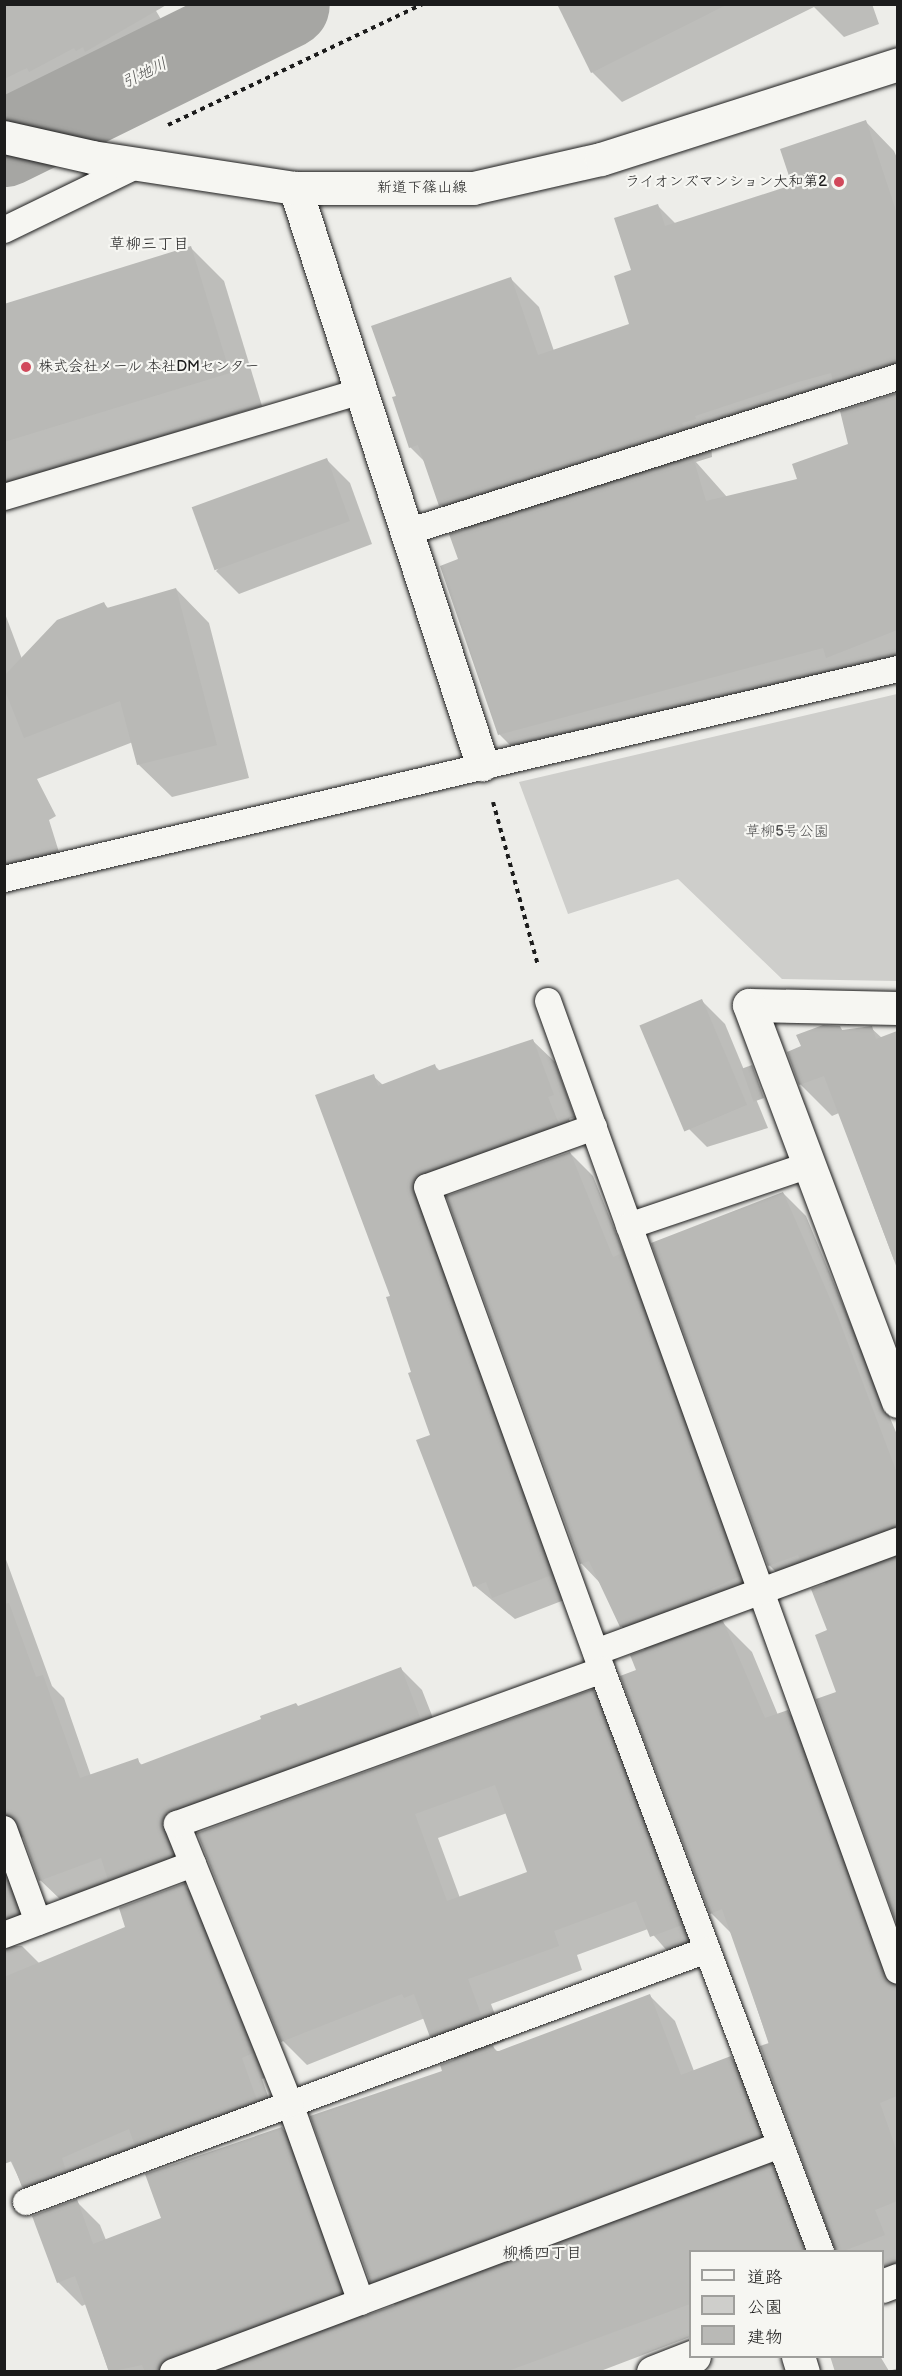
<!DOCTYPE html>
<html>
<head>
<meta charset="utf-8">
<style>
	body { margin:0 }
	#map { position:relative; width:902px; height:2376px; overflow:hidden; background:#edede9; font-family:"Balsamiq Sans","Klee One",sans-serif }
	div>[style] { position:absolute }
	.green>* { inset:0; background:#cececb }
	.shadow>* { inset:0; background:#0003 }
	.river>* { height:87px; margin:-43.5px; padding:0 43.5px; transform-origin:43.5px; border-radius:43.5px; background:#a6a6a3 }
	.building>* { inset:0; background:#b9b9b6; transform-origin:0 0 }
	.path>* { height:4px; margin-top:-2px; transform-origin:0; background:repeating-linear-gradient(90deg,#1c1c1c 0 4.5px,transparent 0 9px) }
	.roads { filter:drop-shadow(0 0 2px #1c1c1c) drop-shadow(0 0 2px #1c1c1c) }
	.service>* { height:26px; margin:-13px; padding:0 13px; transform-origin:13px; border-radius:13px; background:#f6f6f2 }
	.minor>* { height:33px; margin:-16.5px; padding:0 16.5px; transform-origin:16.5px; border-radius:16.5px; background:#f6f6f2 }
	.tertiary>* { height:33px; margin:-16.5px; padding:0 16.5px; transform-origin:16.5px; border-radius:16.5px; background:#f6f6f2 }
	.dots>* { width:16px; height:16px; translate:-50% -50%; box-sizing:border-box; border:3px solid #f6f6f2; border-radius:50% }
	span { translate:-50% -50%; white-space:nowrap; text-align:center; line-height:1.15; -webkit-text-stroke:4.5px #f6f6f2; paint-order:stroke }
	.poi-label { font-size:15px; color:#1c1c1c }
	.right { translate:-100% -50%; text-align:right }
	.left { translate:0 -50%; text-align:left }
	.street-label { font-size:15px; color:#1c1c1c }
	.park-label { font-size:15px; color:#515151 }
	.water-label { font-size:16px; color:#535352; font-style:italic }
	.neighbourhood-label { font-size:16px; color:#1c1c1c }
	.frame { position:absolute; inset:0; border:6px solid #1c1c1c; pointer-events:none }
	.legend { position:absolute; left:689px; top:2250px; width:195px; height:108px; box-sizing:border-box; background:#f6f6f2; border:2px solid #9f9f9c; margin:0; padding:8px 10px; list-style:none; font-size:18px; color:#1c1c1c }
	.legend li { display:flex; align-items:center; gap:12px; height:30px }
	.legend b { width:30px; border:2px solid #9f9f9c }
</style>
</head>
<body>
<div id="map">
	<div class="green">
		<div style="clip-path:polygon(897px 694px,897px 981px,782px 979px,678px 879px,568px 914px,519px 782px)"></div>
	</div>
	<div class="shadow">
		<div style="clip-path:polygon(152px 4px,172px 38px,109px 74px,97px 70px,54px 94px,50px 90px,22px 105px,13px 96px,4px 101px,4px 8px)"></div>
		<div style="clip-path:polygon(559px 4px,872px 4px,879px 24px,844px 37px,814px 7px,622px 102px,592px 72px)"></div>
		<div style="clip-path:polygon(866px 122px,894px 151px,898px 160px,898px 384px,711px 444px,712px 457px,696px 462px,727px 497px,799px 480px,898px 431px,898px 672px,532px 767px,500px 735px,442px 567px,460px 560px,466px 531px,441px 505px,426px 463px,410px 447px,398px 397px,511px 279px,539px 307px,554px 351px,631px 325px,633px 271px,658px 206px,676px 224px,794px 186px)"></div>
		<div style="clip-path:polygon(191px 248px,224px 281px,262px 406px,4px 485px,4px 306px)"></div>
		<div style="clip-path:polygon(327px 460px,350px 483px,372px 544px,239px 594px,216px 571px)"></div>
		<div style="clip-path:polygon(176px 589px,209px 623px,249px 778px,172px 797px,138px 764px,133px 742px,37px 779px,56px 816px,49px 820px,63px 865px,4px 883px,4px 611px,22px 659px,104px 604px,109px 609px)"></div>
		<div style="clip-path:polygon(702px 1001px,725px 1024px,768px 1128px,707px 1147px,684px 1124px)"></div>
		<div style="clip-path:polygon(839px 1027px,844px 1032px,871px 1028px,882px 1038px,898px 1033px,898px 1271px,839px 1113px,832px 1116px,800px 1084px)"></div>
		<div style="clip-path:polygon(533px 1041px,555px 1062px,575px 1117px,569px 1119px,579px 1145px,444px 1194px,433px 1207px,572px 1597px,515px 1619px,475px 1586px,418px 1441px,432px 1436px,392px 1297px,373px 1076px,383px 1085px,434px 1065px,440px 1071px)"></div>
		<div style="clip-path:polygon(570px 1153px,593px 1176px,626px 1258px,646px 1278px,762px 1600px,721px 1621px,752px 1652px,778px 1715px,787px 1711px,816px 1740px,898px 1966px,898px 2270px,882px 2275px,882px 2252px,837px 2252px,733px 1935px,711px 1913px,638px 1671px,646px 1651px,621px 1626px,601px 1584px,581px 1563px)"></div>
		<div style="clip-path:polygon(783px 1193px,806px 1216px,898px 1437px,898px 1921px,818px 1700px,838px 1693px,827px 1585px,820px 1578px,792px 1588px,769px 1565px)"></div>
		<div style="clip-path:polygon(4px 1554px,52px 1686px,64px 1698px,91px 1776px,137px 1760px,143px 1766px,401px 1669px,422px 1690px,442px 1741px,193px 1831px,194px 1877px,62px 1901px,40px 1880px,23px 1837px,14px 1840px,33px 1937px,14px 1946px,22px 1946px,40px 1964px,127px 1928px,184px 1885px,206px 1906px,274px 2075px,262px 2079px,277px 2122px,45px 2208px,23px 2187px,4px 2147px)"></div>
		<div style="clip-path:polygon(evenodd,593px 1691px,617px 1715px,705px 1949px,676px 1961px,648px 1929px,577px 1955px,582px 1970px,491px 2004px,505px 2041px,492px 2046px,498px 2052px,650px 1996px,675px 2021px,694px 2071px,731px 2058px,756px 2083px,786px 2161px,772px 2166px,795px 2189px,820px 2252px,690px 2252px,690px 2337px,598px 2372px,109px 2372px,86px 2304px,82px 2306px,58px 2282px,76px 2201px,100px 2225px,106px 2240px,163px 2218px,282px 2128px,305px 2152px,364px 2316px,395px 2305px,371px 2282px,444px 2072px,456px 2061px,431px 2036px,425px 2018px,307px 2065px,283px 2041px,199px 1834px,593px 1691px,507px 1813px,529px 1873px,460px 1898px,438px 1838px,507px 1813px)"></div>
		<div style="clip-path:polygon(830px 2356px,880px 2356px,889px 2371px,898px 2368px,898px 2372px,835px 2372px)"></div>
	</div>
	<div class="river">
		<div style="left:4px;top:143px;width:314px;rotate:-26.2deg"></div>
	</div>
	<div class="building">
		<div style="clip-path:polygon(4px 4px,168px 4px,85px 52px,83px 47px,76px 51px,74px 48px,29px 72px,27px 68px,4px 79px)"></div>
		<div style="clip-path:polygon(557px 4px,728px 4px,591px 73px)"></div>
		<div style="clip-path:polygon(866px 120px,897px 214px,897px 362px,833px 382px,831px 373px,798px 382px,695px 416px,696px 419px,682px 423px,684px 429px,439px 506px,418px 445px,409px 448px,392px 397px,396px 396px,371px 326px,511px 277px,538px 355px,629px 324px,614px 276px,631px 270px,614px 218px,658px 204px,665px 226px,792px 185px,780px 149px)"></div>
		<div style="clip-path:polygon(191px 246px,230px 373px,4px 442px,4px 304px)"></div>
		<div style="clip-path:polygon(897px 393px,897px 630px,826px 658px,823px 648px,498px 735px,440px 566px,458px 559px,449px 534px,693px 457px,706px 501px,797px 479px,792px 464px,848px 444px,840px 411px)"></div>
		<div style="left:327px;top:458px;width:67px;height:144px;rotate:70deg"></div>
		<div style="clip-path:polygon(176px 588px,217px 745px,137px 765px,120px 701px,24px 738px,4px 688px,4px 676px,57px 620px,104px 602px,107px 608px)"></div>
		<div style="left:702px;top:999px;width:115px;height:68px;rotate:67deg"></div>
		<div style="clip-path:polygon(823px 1025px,840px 1026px,842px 1030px,872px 1026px,876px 1039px,897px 1031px,897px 1259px,894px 1260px,824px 1076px,799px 1085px,787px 1052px,801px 1046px,796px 1035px)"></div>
		<div style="clip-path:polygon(533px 1039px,554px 1095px,548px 1097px,559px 1124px,422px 1173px,412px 1185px,552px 1575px,492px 1598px,486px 1582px,473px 1587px,416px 1440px,430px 1435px,408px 1373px,411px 1372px,386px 1297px,390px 1296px,315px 1095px,374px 1074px,378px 1086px,435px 1064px,437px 1071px)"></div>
		<div style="left:752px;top:1065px;width:35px;height:11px;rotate:70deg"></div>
		<div style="clip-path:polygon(570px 1152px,613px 1257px,623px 1253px,740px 1576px,711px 1589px,713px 1593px,620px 1627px,589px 1561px,580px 1564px,446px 1196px)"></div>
		<div style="clip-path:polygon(783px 1192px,836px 1312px,897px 1473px,897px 1526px,801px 1561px,798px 1555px,768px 1566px,651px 1243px)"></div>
		<div style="clip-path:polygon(897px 1557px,897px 1925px,816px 1699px,836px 1692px,815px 1635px,827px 1630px,811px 1589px)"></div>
		<div style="clip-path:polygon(9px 1603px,36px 1677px,43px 1675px,80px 1778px,138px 1758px,140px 1765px,261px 1719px,260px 1716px,296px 1703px,298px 1706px,401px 1667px,421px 1720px,171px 1810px,162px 1822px,173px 1855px,108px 1880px,101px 1858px,39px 1881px,18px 1823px,4px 1814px,4px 1604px)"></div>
		<div style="clip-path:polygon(723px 1621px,765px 1718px,788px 1710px,884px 1976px,897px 1986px,897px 2096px,880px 2103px,897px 2152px,897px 2201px,875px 2210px,885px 2235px,841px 2252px,836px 2252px,760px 2046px,769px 2043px,722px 1909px,710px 1914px,620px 1676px,636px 1670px,630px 1655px)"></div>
		<div style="clip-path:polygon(evenodd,593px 1689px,682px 1925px,650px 1937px,636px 1901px,554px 1931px,559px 1946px,468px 1979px,482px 2017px,430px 2037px,414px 1994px,404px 1998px,402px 1994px,281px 2042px,197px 1833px,593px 1689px,495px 1785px,527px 1872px,447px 1901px,415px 1814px,495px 1785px)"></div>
		<div style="clip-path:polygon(185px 1883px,253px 2053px,242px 2058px,257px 2100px,135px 2146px,129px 2129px,62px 2158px,66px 2171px,22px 2187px,12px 2161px,4px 2164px,4px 1977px,125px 1927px,119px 1908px)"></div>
		<div style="clip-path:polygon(650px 1994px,681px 2075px,731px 2056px,761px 2136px,370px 2282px,310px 2116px,442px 2071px,440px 2065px,493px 2045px,495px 2051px,499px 2051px)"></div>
		<div style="clip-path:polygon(282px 2127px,342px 2293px,168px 2358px,158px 2372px,145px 2372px,142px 2365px,109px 2372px,75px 2276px,57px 2283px,32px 2216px,77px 2199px,93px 2244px,161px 2218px,145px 2174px)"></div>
		<div style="clip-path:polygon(772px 2164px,805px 2252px,690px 2252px,690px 2304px,505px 2372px,217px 2372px)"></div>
	</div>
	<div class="path">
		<div style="left:168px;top:125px;width:282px;rotate:-25.4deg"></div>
		<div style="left:493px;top:802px;width:169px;rotate:74.6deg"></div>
	</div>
	<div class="roads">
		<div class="service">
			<div style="left:4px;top:230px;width:151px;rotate:-25.9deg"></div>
			<div style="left:4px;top:497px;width:372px;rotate:-16.5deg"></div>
			<div style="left:407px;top:532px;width:515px;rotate:-17.52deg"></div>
			<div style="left:4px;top:879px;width:918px;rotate:-13.22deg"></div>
			<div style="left:548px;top:1001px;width:1031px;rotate:70.16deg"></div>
			<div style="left:594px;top:1127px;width:177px;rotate:160.2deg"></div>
			<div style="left:427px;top:1187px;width:514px;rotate:70.08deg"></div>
			<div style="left:602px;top:1670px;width:622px;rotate:69.38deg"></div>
			<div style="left:629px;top:1226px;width:190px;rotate:-18.7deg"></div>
			<div style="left:596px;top:1652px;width:322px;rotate:-20.2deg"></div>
			<div style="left:4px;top:1829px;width:99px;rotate:69.9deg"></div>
			<div style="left:4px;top:1935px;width:202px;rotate:-20.6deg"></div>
			<div style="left:26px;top:2202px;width:726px;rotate:-20.31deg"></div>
			<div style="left:361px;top:2302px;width:210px;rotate:-109.7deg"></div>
			<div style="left:290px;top:2104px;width:302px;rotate:-112deg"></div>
			<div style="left:177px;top:1824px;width:452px;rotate:-19.9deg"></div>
			<div style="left:173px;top:2372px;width:648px;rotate:-20.5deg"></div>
		</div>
		<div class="minor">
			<div style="left:295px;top:188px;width:606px;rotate:72.01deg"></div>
			<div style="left:898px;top:1008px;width:149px;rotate:-178.8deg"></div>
			<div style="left:749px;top:1005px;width:423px;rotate:69.4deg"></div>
			<div style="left:798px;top:2356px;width:17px;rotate:73deg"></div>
		</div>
		<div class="tertiary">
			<div style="left:4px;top:137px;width:90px;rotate:12.8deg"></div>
			<div style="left:92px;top:157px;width:205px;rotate:8.7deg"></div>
			<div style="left:295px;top:188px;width:178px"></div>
			<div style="left:473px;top:188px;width:131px;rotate:-12.8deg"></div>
			<div style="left:601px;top:159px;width:312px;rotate:-17.7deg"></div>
			<div style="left:882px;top:2286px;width:17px;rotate:-21deg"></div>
			<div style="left:653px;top:2372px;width:44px;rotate:-21.3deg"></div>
		</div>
	</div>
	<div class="dots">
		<div style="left:839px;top:182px;background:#d1495b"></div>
		<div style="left:26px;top:367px;background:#d1495b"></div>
	</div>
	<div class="poi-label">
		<span class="right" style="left:827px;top:182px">ライオンズマンション大和第2</span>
		<span class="left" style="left:38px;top:367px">株式会社メール 本社DMセンター</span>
	</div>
	<div class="street-label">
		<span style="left:422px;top:188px">新道下篠山線</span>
	</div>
	<div class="park-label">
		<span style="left:787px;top:832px">草柳5号公園</span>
	</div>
	<div class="water-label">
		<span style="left:145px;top:74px;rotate:-26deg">引地川</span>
	</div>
	<div class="neighbourhood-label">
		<span style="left:149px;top:245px">草柳三丁目</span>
		<span style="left:542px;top:2254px">柳橋四丁目</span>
	</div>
	<div class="frame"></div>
	<ul class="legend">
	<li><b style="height:8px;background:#f6f6f2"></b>道路</li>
	<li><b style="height:16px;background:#cececb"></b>公園</li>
	<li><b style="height:16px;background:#b9b9b6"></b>建物</li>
	</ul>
</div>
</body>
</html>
